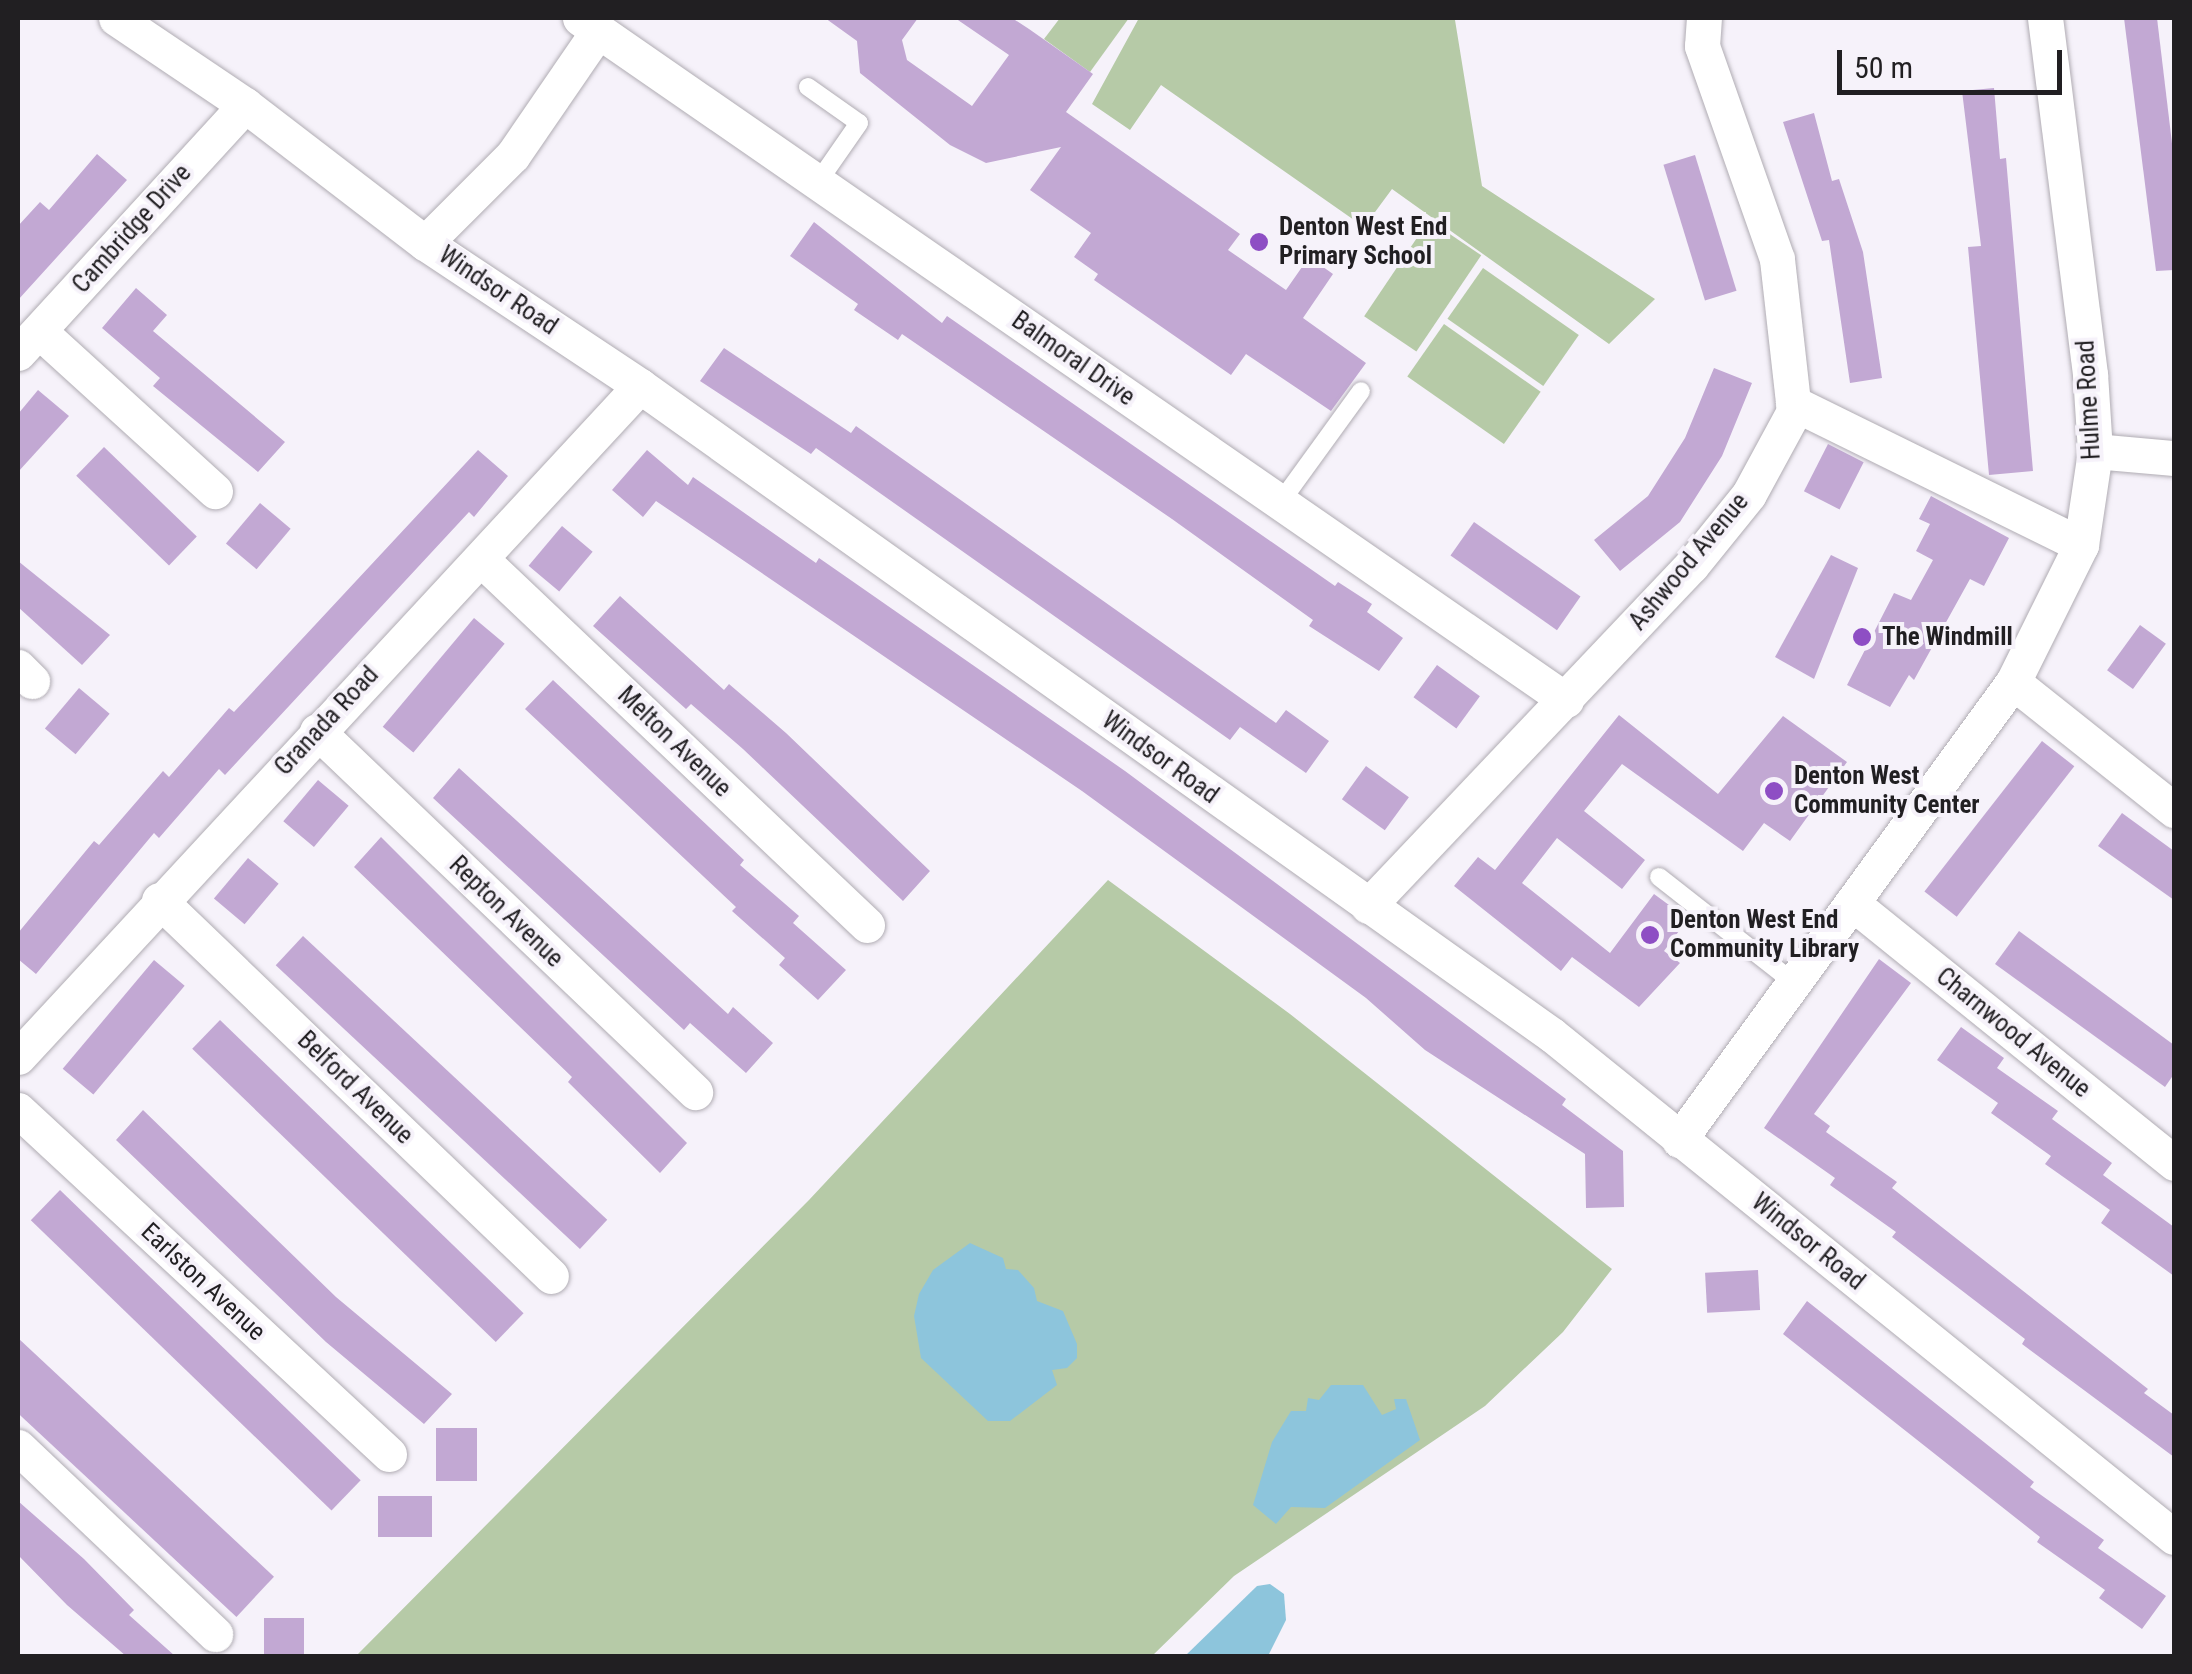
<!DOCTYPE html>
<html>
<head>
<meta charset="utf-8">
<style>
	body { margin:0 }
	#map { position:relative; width:2192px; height:1674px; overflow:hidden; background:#f6f2fa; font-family:"Roboto Condensed",sans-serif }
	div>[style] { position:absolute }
	.green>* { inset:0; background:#b6caa7; transform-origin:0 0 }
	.water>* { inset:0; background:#8dc5dc }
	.building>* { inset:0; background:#c2a8d3; transform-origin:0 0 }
	.roads { filter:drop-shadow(0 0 2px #b0acb3) drop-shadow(0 0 2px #b0acb3) }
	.lane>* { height:18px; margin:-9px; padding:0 9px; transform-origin:9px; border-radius:9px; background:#fff }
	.street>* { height:35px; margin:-17.5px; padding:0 17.5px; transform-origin:17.5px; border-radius:17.5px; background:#fff }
	.dots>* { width:28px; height:28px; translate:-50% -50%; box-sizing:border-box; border:5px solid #f6f2fa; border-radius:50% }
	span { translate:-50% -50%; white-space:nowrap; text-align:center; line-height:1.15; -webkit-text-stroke:8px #f6f2fa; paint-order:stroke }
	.poi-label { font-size:25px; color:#211f22; font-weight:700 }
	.left { translate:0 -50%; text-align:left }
	.street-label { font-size:25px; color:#211f22 }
	.frame { position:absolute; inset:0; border:20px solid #211f22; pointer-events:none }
	.scale { position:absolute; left:1837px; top:50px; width:225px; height:45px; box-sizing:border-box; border:5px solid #211f22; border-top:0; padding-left:12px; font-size:30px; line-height:35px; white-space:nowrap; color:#211f22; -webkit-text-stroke:8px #f6f2fa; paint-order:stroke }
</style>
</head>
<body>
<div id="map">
	<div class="green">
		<div style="clip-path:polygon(1060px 18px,1129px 18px,1090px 72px,1044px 39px)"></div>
		<div style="clip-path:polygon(1139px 18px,1481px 18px,1455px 20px,1482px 186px,1655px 299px,1609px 344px,1392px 189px,1364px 227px,1161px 85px,1130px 130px,1092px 104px)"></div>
		<div style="left:1429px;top:220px;width:63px;height:116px;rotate:34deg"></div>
		<div style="left:1483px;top:268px;width:117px;height:62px;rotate:35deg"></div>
		<div style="left:1444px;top:324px;width:118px;height:64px;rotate:35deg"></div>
		<div style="clip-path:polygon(1108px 880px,1290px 1014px,1612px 1269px,1563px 1332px,1485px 1406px,1234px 1576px,1152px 1656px,356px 1656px,809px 1200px)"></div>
	</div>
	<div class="water">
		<div style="clip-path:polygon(970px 1243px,1003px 1258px,1006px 1269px,1018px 1270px,1034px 1288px,1037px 1301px,1063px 1311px,1077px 1344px,1077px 1358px,1067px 1368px,1052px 1370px,1057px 1385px,1010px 1421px,988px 1421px,921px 1358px,914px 1316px,919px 1294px,933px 1270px)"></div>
		<div style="clip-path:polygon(1331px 1385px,1363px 1385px,1382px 1415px,1396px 1409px,1394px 1399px,1406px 1399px,1420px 1440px,1325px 1508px,1291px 1507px,1276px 1524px,1253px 1505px,1272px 1442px,1291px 1411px,1306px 1411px,1308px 1398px,1319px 1400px)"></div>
		<div style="clip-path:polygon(1270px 1584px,1284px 1594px,1286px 1620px,1268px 1656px,1185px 1656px,1257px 1586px)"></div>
	</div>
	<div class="building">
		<div style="clip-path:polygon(825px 18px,918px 18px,902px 40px,907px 60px,972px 106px,1009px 55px,955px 18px,1012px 18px,1029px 29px,1093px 74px,1066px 112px,1240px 234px,1228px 250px,1286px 290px,1309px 257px,1333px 274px,1303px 318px,1366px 363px,1331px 411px,1246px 354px,1231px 375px,1094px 280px,1098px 274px,1074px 257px,1091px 233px,1030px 190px,1061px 147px,986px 163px,950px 145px,860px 73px,857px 41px)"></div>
		<div style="clip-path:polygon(2124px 18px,2157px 18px,2174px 160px,2174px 270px,2156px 271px)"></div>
		<div style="clip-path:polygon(1994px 88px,2000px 159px,2006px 158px,2033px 471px,1989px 475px,1968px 247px,1981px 246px,1962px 91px)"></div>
		<div style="clip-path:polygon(1814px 113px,1832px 181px,1839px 179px,1863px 252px,1882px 378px,1850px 383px,1829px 240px,1822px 241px,1783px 122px)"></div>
		<div style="clip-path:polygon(97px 154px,127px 180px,18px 300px,18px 226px,40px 202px,49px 210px)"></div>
		<div style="left:1695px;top:155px;width:142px;height:33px;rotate:73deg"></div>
		<div style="clip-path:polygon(814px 222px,942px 323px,947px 316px,1335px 586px,1338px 582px,1372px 604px,1367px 612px,1403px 638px,1379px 671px,1309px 626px,1313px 620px,1172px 519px,902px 334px,898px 340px,854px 310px,858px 304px,790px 256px)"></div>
		<div style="clip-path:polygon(136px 288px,167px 315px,153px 331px,285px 442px,258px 472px,153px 386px,160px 378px,102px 328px)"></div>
		<div style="clip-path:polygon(724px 348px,851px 433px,856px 426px,1276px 723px,1286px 710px,1329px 741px,1306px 773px,1240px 727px,1230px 740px,816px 448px,811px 454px,700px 381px)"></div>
		<div style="clip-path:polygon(1714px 368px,1752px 383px,1722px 456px,1680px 522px,1620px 571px,1594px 540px,1648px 496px,1685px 438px)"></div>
		<div style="clip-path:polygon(38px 390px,69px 416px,18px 472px,18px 414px)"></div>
		<div style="left:1828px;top:444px;width:40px;height:53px;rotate:27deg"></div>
		<div style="left:104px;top:447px;width:129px;height:40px;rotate:44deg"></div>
		<div style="clip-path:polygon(478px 450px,508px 476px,474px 517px,469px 512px,225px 775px,219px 769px,159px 838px,154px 833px,36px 974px,18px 959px,18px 933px,94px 841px,99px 845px,163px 771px,169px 777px,229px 708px,234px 712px)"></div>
		<div style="clip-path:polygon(647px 450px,688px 485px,693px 477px,816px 563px,819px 558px,1125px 771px,1566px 1099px,1562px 1105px,1623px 1151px,1624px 1207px,1586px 1208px,1585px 1154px,1425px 1050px,1366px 998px,1082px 791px,656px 501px,643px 517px,612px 490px)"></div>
		<div style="clip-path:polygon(1931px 496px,2009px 538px,1984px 586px,1970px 579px,1914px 680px,1909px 675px,1890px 707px,1847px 685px,1894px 593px,1911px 600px,1933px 560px,1916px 551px,1930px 524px,1919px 519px)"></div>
		<div style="left:260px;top:503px;width:40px;height:53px;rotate:40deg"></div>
		<div style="left:1474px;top:522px;width:130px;height:41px;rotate:35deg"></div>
		<div style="left:562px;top:526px;width:40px;height:52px;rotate:40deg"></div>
		<div style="clip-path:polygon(1831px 555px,1858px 568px,1814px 679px,1775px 657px)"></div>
		<div style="clip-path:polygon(18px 561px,110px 635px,82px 665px,18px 607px)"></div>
		<div style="clip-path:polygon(620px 596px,724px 690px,729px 684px,786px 733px,930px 871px,903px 901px,743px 749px,691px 704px,686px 709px,593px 626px)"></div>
		<div style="left:474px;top:618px;width:40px;height:142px;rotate:40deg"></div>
		<div style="left:2140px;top:625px;width:32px;height:56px;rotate:36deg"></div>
		<div style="left:1437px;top:665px;width:53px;height:40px;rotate:36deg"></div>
		<div style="clip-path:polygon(553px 680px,744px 860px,740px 865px,799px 916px,793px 923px,846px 970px,818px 1000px,779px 965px,785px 958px,732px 911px,736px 907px,525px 709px)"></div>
		<div style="left:79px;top:688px;width:40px;height:53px;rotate:40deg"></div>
		<div style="clip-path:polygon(1619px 715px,1718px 794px,1783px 716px,1847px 762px,1790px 841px,1764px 823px,1743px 851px,1622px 764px,1584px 811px,1645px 860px,1622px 889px,1557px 838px,1522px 883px,1610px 953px,1654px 894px,1688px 919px,1664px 951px,1680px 963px,1639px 1007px,1572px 957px,1561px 971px,1454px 886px,1478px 857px,1495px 870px)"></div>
		<div style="left:2042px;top:741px;width:41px;height:191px;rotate:38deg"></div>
		<div style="left:1366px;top:766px;width:53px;height:41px;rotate:36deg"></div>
		<div style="clip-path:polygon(459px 768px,728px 1014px,733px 1007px,773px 1043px,746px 1073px,690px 1023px,684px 1030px,433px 798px)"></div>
		<div style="left:318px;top:780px;width:40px;height:54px;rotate:40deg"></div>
		<div style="clip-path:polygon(2122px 813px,2174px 851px,2174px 900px,2098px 846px)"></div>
		<div style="clip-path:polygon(381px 837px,687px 1143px,660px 1173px,568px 1082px,572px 1077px,354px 867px)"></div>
		<div style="left:248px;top:858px;width:40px;height:53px;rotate:40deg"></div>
		<div style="clip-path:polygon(2019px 931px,2174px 1045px,2174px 1074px,2165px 1087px,1995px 964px)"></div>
		<div style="left:303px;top:936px;width:416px;height:40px;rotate:43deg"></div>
		<div style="clip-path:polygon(1879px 959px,1911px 983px,1814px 1114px,1830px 1126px,1826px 1132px,1897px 1182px,1892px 1188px,2148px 1389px,2144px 1393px,2174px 1415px,2174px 1457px,2022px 1344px,2025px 1339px,1892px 1237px,1896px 1232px,1830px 1185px,1835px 1178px,1764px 1128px)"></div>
		<div style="left:154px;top:960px;width:40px;height:142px;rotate:40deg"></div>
		<div style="left:220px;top:1020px;width:422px;height:40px;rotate:44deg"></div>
		<div style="clip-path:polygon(1961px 1027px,2004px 1058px,1997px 1068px,2058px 1111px,2052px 1119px,2112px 1163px,2103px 1175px,2174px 1227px,2174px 1276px,2101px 1223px,2110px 1210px,2045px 1164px,2051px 1156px,1991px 1113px,1998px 1103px,1937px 1060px)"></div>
		<div style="clip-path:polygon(143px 1110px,336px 1297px,452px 1394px,424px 1424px,326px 1342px,116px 1140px)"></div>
		<div style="left:60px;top:1190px;width:418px;height:42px;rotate:44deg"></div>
		<div style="left:1758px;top:1270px;width:40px;height:53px;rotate:87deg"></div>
		<div style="clip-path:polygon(1807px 1301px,2034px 1482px,2030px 1487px,2104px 1540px,2098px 1548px,2166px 1596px,2142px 1629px,2099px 1598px,2105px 1590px,2037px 1542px,2040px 1537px,1783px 1334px)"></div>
		<div style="left:18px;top:1338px;width:350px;height:55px;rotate:43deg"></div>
		<div style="left:436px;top:1428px;width:41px;height:53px"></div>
		<div style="left:432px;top:1496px;width:41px;height:54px;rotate:90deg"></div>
		<div style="clip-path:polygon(18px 1501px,84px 1559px,134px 1610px,129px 1615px,175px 1656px,126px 1656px,67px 1605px,18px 1555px)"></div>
		<div style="left:264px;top:1618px;width:40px;height:38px"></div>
	</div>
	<div class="roads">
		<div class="lane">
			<div style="left:808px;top:87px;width:62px;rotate:35.2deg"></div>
			<div style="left:859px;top:123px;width:72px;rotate:124.8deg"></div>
			<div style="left:1280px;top:503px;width:138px;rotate:-54.1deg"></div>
			<div style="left:1659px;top:877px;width:172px;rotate:38.1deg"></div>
		</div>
		<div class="street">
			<div style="left:116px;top:18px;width:156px;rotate:34deg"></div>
			<div style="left:245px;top:105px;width:227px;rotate:37.5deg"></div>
			<div style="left:425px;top:243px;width:258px;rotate:33.6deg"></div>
			<div style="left:640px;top:386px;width:1119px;rotate:35.44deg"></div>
			<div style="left:1552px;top:1035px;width:799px;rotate:38.91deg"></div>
			<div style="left:580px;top:18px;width:1199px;rotate:34.67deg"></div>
			<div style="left:425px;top:243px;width:124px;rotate:-45deg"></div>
			<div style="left:513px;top:155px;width:150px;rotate:-55.6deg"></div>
			<div style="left:39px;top:331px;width:238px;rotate:42.3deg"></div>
			<div style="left:18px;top:353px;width:336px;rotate:-47.5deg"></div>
			<div style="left:1793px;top:403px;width:321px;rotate:26.2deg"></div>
			<div style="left:2095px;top:451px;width:79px;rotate:5.1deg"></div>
			<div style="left:481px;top:559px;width:532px;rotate:43.48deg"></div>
			<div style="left:18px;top:667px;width:20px;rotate:45deg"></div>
			<div style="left:2013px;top:682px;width:206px;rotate:38.5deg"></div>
			<div style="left:317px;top:731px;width:523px;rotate:43.68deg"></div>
			<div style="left:159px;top:900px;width:543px;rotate:43.81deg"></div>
			<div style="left:1852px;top:903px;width:414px;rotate:38.9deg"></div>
			<div style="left:1368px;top:906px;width:469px;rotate:-46.5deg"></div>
			<div style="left:1691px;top:566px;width:92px;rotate:-51.1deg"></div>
			<div style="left:1749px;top:494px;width:94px;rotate:-61.5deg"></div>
			<div style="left:1794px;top:411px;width:153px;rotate:-96.4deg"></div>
			<div style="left:1777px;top:259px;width:226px;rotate:-109.4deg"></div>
			<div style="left:1702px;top:46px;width:28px;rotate:-86deg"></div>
			<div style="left:18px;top:1057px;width:915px;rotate:-47.17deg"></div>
			<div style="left:18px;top:1110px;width:506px;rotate:42.84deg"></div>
			<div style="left:1679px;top:1140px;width:567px;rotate:-53.9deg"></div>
			<div style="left:2013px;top:682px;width:153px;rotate:-63.6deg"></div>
			<div style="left:2081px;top:545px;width:95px;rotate:-81.5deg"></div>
			<div style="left:2095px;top:451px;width:77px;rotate:-93.7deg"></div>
			<div style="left:2090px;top:374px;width:359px;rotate:-97.2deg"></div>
			<div style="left:18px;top:1447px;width:272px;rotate:43.5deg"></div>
		</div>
	</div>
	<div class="dots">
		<div style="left:1259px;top:242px;background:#8e4ec4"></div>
		<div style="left:1862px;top:637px;background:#8e4ec4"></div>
		<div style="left:1774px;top:791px;background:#8e4ec4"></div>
		<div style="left:1650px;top:935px;background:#8e4ec4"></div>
	</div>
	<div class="poi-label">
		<span class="left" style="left:1279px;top:242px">Denton West End<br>Primary School</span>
		<span class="left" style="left:1882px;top:637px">The Windmill</span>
		<span class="left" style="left:1794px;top:791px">Denton West<br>Community Center</span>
		<span class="left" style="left:1670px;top:935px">Denton West End<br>Community Library</span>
	</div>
	<div class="street-label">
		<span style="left:132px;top:229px;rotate:-48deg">Cambridge Drive</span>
		<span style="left:498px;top:291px;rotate:34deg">Windsor Road</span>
		<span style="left:1073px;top:359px;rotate:35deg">Balmoral Drive</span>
		<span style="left:2089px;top:400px;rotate:-93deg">Hulme Road</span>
		<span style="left:1689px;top:562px;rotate:-50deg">Ashwood Avenue</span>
		<span style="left:327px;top:721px;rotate:-47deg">Granada Road</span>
		<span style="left:674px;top:742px;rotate:44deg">Melton Avenue</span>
		<span style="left:1160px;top:758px;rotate:36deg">Windsor Road</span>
		<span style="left:506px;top:912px;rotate:44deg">Repton Avenue</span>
		<span style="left:2013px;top:1033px;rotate:39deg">Charnwood Avenue</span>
		<span style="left:355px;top:1088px;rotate:44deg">Belford Avenue</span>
		<span style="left:1808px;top:1242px;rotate:39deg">Windsor Road</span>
		<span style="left:203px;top:1282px;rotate:43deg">Earlston Avenue</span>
	</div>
	<div class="frame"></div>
	<div class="scale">50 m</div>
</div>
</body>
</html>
